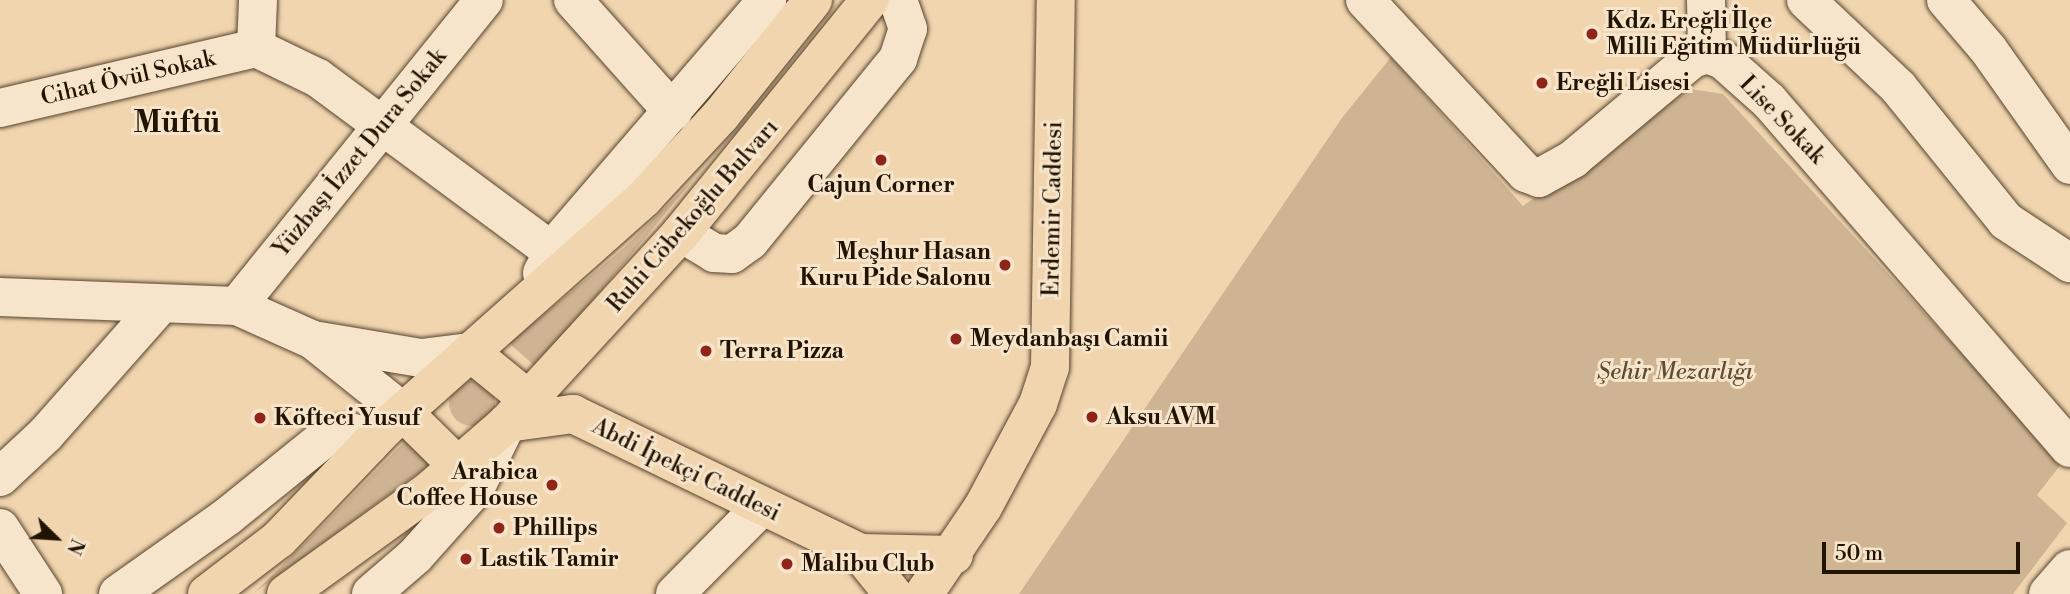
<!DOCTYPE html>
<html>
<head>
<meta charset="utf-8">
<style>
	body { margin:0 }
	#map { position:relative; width:2070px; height:594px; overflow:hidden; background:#f1d5af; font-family:"Libre Bodoni",serif }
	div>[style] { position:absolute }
	.green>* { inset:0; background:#ceb492 }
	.round { border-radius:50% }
	.roads { filter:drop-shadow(0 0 2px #56442d) drop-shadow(0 0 2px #56442d) }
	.minor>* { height:38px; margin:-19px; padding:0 19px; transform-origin:19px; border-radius:19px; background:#f6e4cb }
	.major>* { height:38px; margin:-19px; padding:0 19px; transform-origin:19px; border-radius:19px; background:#f1d5af }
	.dots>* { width:19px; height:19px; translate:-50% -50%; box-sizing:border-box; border:4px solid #f6e4cb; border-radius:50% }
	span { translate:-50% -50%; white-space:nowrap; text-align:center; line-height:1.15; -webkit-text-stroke:6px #f6e4cb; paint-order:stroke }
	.poi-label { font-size:23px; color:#221402; font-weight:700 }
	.left { translate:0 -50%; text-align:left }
	.right { translate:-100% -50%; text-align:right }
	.street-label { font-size:23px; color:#221402 }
	.park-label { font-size:23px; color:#5e4c34; font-style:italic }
	.district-label { font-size:30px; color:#221402; font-weight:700 }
	.north { position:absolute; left:21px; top:503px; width:70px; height:70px; -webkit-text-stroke:5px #f6e4cb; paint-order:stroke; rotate:114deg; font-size:19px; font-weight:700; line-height:28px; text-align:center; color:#221402 }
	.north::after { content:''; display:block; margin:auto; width:24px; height:32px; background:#221402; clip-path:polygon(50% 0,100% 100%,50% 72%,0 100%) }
	.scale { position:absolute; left:1822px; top:542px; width:198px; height:32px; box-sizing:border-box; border:4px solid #221402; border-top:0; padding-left:9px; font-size:21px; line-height:24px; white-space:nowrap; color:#221402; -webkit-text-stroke:5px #f6e4cb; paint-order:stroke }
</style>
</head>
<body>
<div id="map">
	<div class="green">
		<div style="clip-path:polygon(1391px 57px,1523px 206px,1690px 89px,1723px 94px,2062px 463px,2037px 495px,2067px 523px,2013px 594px,1019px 594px,1342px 118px)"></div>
		<div style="clip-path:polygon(694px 179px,537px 368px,509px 343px,624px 248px)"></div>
		<div class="round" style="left:449px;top:380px;width:46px;height:46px"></div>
		<div style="clip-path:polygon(412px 434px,438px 459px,254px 593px,320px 528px)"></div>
	</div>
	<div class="roads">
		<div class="minor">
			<div style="left:573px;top:0;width:150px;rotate:48.2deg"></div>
			<div style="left:1365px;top:0;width:236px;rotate:47.1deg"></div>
			<div style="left:1526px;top:173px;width:14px;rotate:21deg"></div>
			<div style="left:1539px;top:178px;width:39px;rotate:-29deg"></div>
			<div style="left:1573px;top:159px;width:155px;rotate:-40deg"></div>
			<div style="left:1692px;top:59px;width:16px;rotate:-18deg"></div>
			<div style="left:1707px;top:54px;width:17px;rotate:21deg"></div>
			<div style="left:1723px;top:60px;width:62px;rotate:41.7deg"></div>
			<div style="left:1769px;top:101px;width:459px;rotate:49.1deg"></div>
			<div style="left:1706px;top:0;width:54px;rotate:88.9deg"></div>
			<div style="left:1806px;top:0;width:127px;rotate:43.4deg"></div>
			<div style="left:1898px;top:87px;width:172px;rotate:51.1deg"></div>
			<div style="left:2006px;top:221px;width:77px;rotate:33.3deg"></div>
			<div style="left:1946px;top:0;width:65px;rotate:49.4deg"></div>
			<div style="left:1988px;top:49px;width:142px;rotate:54.7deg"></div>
			<div style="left:256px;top:48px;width:48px;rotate:-87.6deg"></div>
			<div style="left:0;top:108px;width:263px;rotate:-13.2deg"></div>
			<div style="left:256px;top:48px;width:69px;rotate:25.8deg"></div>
			<div style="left:318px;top:78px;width:292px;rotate:36.5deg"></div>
			<div style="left:681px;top:233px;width:39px;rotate:31deg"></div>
			<div style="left:714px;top:253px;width:18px;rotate:3deg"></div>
			<div style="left:732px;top:254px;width:22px;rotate:-36deg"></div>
			<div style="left:750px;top:241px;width:235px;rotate:-50.9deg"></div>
			<div style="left:898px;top:59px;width:32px;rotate:-72deg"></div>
			<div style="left:908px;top:29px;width:31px;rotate:-109deg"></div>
			<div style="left:542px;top:273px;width:34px;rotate:-62deg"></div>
			<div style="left:558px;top:243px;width:321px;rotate:-49.3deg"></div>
			<div style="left:0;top:297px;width:237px;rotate:2.2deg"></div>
			<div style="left:237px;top:306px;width:83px;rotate:24.1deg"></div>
			<div style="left:313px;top:340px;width:115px;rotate:38.7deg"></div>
			<div style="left:237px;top:306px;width:393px;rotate:-51.1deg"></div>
			<div style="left:319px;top:341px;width:103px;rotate:9.5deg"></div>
			<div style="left:421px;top:358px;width:49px;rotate:-7deg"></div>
			<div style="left:0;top:477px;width:62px;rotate:-43deg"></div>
			<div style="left:45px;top:435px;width:175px;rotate:-48.5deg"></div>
			<div style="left:0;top:528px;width:79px;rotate:56.9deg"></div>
			<div style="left:118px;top:594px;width:135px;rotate:-35.3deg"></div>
			<div style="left:228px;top:516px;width:127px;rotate:-38.9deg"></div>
			<div style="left:327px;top:436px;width:26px;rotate:-7deg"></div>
			<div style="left:353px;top:433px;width:20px;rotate:37deg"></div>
			<div style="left:371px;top:594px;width:58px;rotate:-40.8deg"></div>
			<div style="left:415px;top:556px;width:90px;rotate:-48.2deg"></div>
			<div style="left:475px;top:489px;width:73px;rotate:-64.1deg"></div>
			<div style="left:675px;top:594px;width:122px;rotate:-45.3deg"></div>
			<div style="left:2048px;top:594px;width:33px;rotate:-49deg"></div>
		</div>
		<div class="major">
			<div style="left:470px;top:352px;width:76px;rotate:39.1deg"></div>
			<div style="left:403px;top:412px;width:77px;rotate:44.5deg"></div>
			<div style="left:507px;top:423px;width:67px;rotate:-7.8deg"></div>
			<div style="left:573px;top:414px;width:319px;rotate:25.8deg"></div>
			<div style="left:860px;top:553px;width:94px;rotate:1.2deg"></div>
			<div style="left:860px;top:553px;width:53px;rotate:51.2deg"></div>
			<div style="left:207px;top:594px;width:91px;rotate:-37.4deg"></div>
			<div style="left:279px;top:539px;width:152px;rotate:-46.3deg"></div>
			<div style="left:384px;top:429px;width:348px;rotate:-41.6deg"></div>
			<div style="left:644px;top:198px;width:113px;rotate:-47.1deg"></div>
			<div style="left:721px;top:115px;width:147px;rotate:-51.3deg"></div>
			<div style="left:286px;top:594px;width:178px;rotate:-35.8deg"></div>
			<div style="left:430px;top:490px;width:102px;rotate:-41deg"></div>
			<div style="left:507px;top:423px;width:258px;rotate:-47.5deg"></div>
			<div style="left:681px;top:233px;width:300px;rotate:-51deg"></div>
			<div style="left:924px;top:594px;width:105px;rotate:-55.9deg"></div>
			<div style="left:983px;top:507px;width:117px;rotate:-61.9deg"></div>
			<div style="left:1038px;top:404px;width:39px;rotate:-72deg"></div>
			<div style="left:1050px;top:367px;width:367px;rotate:-89.1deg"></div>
		</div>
	</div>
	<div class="dots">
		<div style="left:1592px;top:34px;background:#8f2418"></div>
		<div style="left:1542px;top:83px;background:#8f2418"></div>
		<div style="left:881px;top:160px;background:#8f2418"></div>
		<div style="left:1005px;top:265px;background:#8f2418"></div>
		<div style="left:956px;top:339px;background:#8f2418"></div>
		<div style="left:706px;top:351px;background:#8f2418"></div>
		<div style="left:1092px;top:417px;background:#8f2418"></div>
		<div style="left:260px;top:418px;background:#8f2418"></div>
		<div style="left:552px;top:485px;background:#8f2418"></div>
		<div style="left:499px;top:528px;background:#8f2418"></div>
		<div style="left:466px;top:559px;background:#8f2418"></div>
		<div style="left:787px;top:564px;background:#8f2418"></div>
	</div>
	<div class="poi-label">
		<span class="left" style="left:1606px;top:34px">Kdz. Ereğli İlçe<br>Milli Eğitim Müdürlüğü</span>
		<span class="left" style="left:1556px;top:83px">Ereğli Lisesi</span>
		<span style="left:881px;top:185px">Cajun Corner</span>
		<span class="right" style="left:991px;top:265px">Meşhur Hasan<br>Kuru Pide Salonu</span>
		<span class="left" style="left:970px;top:339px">Meydanbaşı Camii</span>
		<span class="left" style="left:720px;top:351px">Terra Pizza</span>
		<span class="left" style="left:1106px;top:417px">Aksu AVM</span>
		<span class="left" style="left:274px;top:418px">Köfteci Yusuf</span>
		<span class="right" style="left:538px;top:485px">Arabica<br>Coffee House</span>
		<span class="left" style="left:513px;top:528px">Phillips</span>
		<span class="left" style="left:480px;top:559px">Lastik Tamir</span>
		<span class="left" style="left:801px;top:564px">Malibu Club</span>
	</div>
	<div class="street-label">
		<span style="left:128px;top:78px;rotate:-13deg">Cihat Övül Sokak</span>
		<span style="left:1782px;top:120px;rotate:46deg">Lise Sokak</span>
		<span style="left:360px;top:153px;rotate:-51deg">Yüzbaşı İzzet Dura Sokak</span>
		<span style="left:1053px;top:209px;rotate:-89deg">Erdemir Caddesi</span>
		<span style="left:693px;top:216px;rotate:-49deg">Ruhi Cöbekoğlu Bulvarı</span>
		<span style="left:686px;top:470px;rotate:26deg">Abdi İpekçi Caddesi</span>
	</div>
	<div class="park-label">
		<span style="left:1675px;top:372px">Şehir Mezarlığı</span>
	</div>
	<div class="district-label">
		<span style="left:177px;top:123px">Müftü</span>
	</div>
	<div class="north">N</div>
	<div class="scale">50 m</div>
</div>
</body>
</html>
